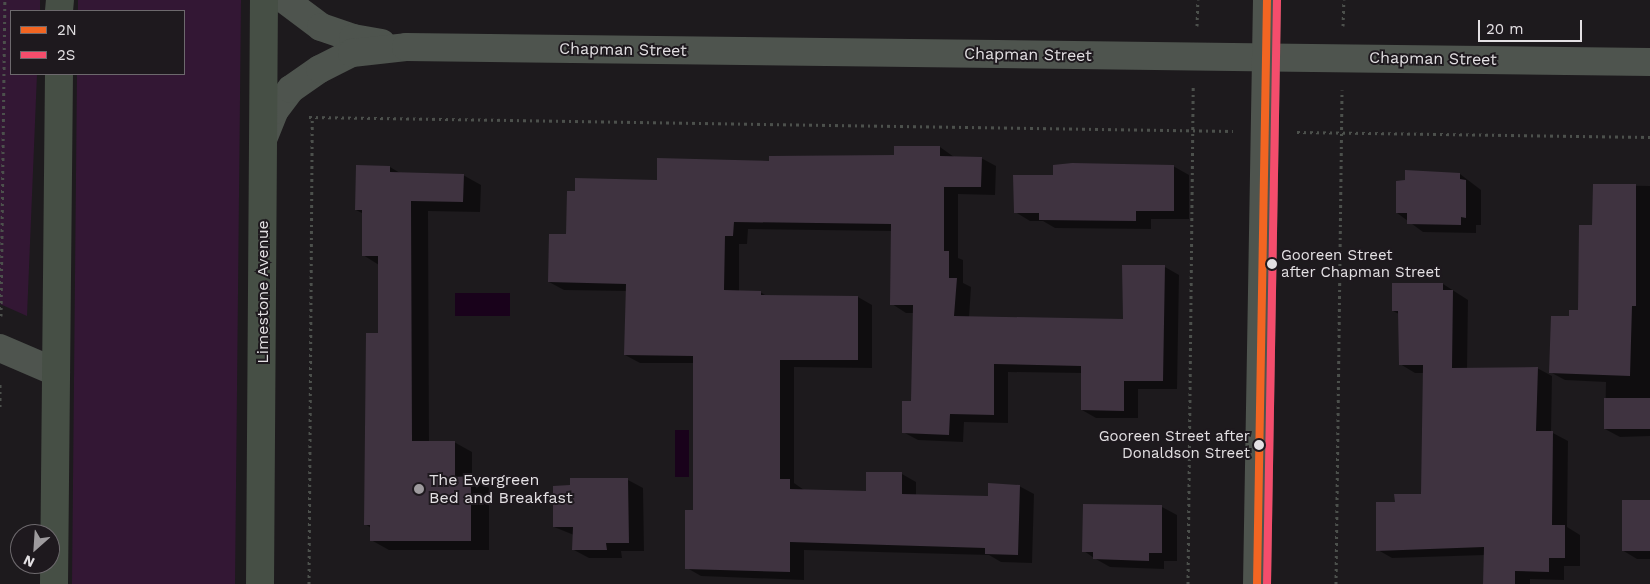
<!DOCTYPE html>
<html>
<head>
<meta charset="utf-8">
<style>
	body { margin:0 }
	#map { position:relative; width:1650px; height:584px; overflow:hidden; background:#1d1a1d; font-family:"Work Sans",sans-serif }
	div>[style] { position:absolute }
	.green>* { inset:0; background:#331734 }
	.water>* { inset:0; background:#19021b; transform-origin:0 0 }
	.shadow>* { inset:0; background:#0007 }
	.building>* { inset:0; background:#3f3340; transform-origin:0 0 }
	.path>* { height:3px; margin-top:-1.5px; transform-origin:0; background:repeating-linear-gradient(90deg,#4c504c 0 2.5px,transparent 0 6.5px) }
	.street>* { height:28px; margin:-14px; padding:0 14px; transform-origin:14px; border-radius:14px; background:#4e544e }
	.secondary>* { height:28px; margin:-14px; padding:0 14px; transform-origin:14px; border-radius:14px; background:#464f45 }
	.bus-1>* { height:8px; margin:-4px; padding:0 4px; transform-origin:4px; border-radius:4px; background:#f26522 }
	.bus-2>* { height:8px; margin:-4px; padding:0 4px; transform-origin:4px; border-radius:4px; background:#f44d6c }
	.dots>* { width:14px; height:14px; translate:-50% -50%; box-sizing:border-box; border:2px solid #1e191e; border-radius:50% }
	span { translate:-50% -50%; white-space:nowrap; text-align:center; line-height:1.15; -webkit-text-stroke:4px #1e191e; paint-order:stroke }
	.bus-label { font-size:15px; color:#e3e0e3 }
	.left { translate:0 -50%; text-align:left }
	.right { translate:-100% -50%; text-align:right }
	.street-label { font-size:16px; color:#e3e0e3 }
	.poi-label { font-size:16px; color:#e3e0e3 }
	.legend { position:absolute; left:10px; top:10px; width:175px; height:65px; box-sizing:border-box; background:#1e191e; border:1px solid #6d696d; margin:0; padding:6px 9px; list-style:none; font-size:15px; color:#e3e0e3 }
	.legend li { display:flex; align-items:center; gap:10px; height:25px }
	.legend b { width:25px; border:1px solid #6d696d }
	.north { position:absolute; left:10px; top:524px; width:50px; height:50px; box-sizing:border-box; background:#1e191e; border:1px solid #6d696d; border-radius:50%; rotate:206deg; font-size:14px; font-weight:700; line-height:20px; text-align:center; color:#e3e0e3 }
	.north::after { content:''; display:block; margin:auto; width:18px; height:22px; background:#9e9b9e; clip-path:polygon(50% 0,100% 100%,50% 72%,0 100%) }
	.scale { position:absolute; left:1478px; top:20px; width:104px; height:22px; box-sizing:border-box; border:2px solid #e3e0e3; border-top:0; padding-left:6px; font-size:15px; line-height:18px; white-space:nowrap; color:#e3e0e3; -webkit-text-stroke:4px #1e191e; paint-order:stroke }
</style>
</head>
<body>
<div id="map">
	<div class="green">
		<div style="clip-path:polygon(0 0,40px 0,40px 11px,11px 11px,11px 74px,37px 74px,27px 316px,0 304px)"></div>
		<div style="clip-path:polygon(78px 0,241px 0,235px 584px,72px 584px,77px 74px,184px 74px,184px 11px,78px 11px)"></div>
	</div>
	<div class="water">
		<div style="left:455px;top:293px;width:55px;height:23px"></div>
		<div style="left:689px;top:430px;width:47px;height:14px;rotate:90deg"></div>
	</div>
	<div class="shadow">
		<div style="clip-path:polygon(940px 147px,954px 157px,981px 158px,996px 166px,995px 195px,958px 194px,958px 258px,963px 260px,963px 283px,971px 287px,969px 318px,1124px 320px,1165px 267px,1179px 275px,1177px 389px,1138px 389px,1138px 418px,1096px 418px,1082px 410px,1082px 373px,1008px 372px,1008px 423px,964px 422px,963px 442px,918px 440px,903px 432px,912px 402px,914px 313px,906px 313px,892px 304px,892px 231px,748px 229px,747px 244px,739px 244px,739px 292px,760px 292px,767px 296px,858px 297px,872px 305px,872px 368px,794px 367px,794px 483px,804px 490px,867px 492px,902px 474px,916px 482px,916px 496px,989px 498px,1019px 486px,1034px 494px,1032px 563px,1001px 562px,989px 555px,804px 550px,804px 580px,701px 576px,687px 568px,695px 511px,695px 363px,640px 363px,625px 355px,627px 291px,564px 290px,549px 282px,567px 236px,658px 182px,770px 162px,895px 157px)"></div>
		<div style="clip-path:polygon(1173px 166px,1189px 175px,1189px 219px,1151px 219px,1151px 229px,1055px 228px,1043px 221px,1030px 221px,1015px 212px,1054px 176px)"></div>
		<div style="clip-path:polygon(357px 167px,390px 167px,400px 173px,463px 175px,481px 185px,480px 212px,428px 211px,429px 442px,454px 442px,472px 452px,472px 479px,489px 488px,489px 550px,389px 550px,371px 540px,371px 528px,365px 524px,380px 335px,379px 265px,363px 255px,364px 214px,356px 210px)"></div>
		<div style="clip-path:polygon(1460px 174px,1481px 190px,1481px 225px,1476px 225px,1476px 233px,1423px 232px,1397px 213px)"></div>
		<div style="clip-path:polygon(1594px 185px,1650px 186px,1650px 436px,1620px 437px,1605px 429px,1606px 382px,1565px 380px,1550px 372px,1570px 318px,1579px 312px,1594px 226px)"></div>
		<div style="clip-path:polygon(1443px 284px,1468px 300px,1467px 369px,1537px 368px,1552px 376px,1551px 432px,1568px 441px,1567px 527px,1580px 535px,1580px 566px,1564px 566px,1564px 580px,1530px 579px,1530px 584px,1484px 584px,1485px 555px,1392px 558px,1378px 550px,1396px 503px,1423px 495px,1424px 373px,1415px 373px,1400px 364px,1399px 314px,1393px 311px)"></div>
		<div style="clip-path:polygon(628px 480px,643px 488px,644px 551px,621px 551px,622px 558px,589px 558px,574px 550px,574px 535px,554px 527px,571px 486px)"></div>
		<div style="clip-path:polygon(1650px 501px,1650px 559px,1637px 559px,1622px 550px)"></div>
		<div style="clip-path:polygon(1084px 505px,1162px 507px,1177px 515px,1177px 561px,1164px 561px,1164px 569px,1110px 567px,1094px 558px,1084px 551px)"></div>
	</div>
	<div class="building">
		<div style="clip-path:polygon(894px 146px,940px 146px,940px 156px,982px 157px,981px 187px,944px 187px,944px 251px,949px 251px,949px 278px,957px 278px,954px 316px,1123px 319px,1122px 265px,1165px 265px,1163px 381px,1124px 381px,1124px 411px,1081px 410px,1081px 366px,994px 364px,994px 415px,950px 414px,949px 435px,902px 433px,902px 401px,911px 401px,913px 305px,890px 305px,891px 224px,734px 222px,733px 236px,725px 236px,724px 290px,761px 291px,761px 295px,858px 296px,858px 360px,780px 360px,780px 479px,790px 479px,790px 489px,866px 491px,866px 472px,902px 472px,902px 494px,988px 496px,988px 483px,1020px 485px,1018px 555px,985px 554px,985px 548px,790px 542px,790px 572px,685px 569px,685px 510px,693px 510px,693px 356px,624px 355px,626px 284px,548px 282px,549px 234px,566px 234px,567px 191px,575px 191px,575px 178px,657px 180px,657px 158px,769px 161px,769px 156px,894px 155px)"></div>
		<div style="clip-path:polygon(1072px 163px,1174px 165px,1174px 211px,1136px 211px,1136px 221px,1039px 220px,1039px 213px,1014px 213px,1013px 175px,1053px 175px,1053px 165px)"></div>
		<div style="clip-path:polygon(356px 165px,390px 166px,390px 172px,464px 174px,463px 202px,411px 201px,412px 441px,455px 441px,455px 477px,471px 476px,471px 541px,370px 541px,370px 525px,364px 525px,366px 333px,378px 333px,378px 256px,362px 256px,362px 210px,355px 210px)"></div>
		<div style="clip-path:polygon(1405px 170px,1460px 173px,1460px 179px,1466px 180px,1466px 218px,1461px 217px,1461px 225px,1407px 224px,1407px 213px,1396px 213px,1396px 181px,1405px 180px)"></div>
		<div style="clip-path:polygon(1593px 184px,1636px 184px,1636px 306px,1632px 306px,1630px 376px,1549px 373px,1551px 316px,1569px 316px,1569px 310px,1578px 310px,1579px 225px,1592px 225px)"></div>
		<div style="clip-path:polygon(1392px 283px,1443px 283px,1443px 290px,1453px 290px,1452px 368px,1538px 367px,1536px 431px,1553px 431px,1552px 525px,1565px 525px,1565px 558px,1549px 558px,1549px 572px,1515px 571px,1515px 584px,1483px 584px,1484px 547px,1376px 551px,1376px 502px,1395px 502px,1394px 494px,1421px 494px,1423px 365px,1399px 365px,1398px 311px,1392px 311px)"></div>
		<div style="left:1604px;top:398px;width:46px;height:31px"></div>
		<div style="clip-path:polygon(570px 478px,628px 478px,629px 543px,606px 543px,607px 550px,572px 550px,573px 527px,553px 527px,553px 486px,570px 485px)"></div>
		<div style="left:1622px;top:500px;width:28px;height:51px"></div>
		<div style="clip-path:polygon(1083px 504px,1162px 505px,1162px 553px,1149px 553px,1149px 561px,1093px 559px,1093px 552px,1082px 552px)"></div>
	</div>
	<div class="path">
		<div style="left:1197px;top:26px;width:26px;rotate:-88deg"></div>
		<div style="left:1343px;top:26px;width:26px;rotate:-88deg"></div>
		<div style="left:309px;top:117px;width:924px;rotate:0.87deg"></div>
		<div style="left:1297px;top:132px;width:353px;rotate:0.8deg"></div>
		<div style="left:1px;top:316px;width:316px;rotate:-89.3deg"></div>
		<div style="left:0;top:407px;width:24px;rotate:-90deg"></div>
		<div style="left:309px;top:584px;width:467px;rotate:-89.6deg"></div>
		<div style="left:1188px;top:584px;width:497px;rotate:-89.4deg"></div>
		<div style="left:1336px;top:584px;width:494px;rotate:-89.3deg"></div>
	</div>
	<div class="street">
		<div style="left:285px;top:0;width:45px;rotate:36.9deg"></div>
		<div style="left:321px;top:27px;width:34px;rotate:19deg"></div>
		<div style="left:353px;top:38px;width:29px;rotate:10deg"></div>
		<div style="left:264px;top:137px;width:29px;rotate:-68deg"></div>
		<div style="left:275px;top:110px;width:26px;rotate:-53deg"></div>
		<div style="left:291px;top:89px;width:35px;rotate:-35deg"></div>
		<div style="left:320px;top:69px;width:36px;rotate:-27deg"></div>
		<div style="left:352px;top:53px;width:54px;rotate:-6.3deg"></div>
		<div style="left:406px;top:47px;width:1244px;rotate:0.69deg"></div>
		<div style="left:0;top:348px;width:61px;rotate:23.2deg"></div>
		<div style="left:1257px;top:584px;width:584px;rotate:-89.02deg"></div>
	</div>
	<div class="secondary">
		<div style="left:59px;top:11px;width:11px;rotate:-85deg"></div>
		<div style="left:54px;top:584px;width:510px;rotate:-89.44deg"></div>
		<div style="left:260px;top:584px;width:584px;rotate:-89.61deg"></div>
	</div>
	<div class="bus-1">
		<div style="left:1257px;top:584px;width:584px;rotate:-89.02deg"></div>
	</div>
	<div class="bus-2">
		<div style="left:1267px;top:584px;width:584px;rotate:-89.02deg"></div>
	</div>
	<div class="dots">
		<div style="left:1272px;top:264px;background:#e3e0e3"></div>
		<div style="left:1259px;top:445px;background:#e3e0e3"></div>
		<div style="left:419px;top:489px;background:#9e9b9e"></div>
	</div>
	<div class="bus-label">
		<span class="left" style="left:1281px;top:264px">Gooreen Street<br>after Chapman Street</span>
		<span class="right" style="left:1250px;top:445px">Gooreen Street after<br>Donaldson Street</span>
	</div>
	<div class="street-label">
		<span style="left:623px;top:50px;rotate:1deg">Chapman Street</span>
		<span style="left:1028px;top:55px;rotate:1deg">Chapman Street</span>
		<span style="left:1433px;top:59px;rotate:1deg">Chapman Street</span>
		<span style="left:263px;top:292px;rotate:-90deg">Limestone Avenue</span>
	</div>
	<div class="poi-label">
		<span class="left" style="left:429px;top:489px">The Evergreen<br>Bed and Breakfast</span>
	</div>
	<ul class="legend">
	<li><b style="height:6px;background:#f26522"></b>2N</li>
	<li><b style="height:6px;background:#f44d6c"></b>2S</li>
	</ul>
	<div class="north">N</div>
	<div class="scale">20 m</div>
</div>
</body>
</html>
